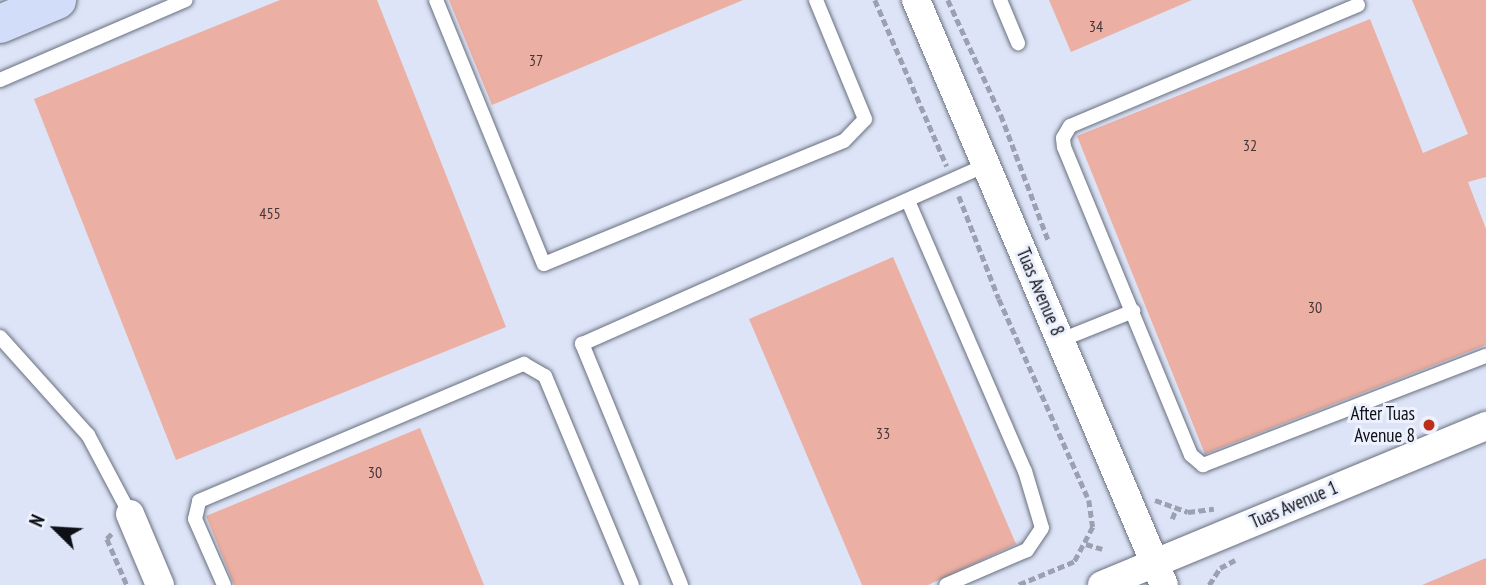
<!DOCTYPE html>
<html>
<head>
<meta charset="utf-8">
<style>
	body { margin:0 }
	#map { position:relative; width:1486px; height:585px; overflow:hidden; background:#dde4f7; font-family:"PT Sans Narrow",sans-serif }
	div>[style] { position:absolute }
	.building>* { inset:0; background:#ecafa3 }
	.path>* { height:4.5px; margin-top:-2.25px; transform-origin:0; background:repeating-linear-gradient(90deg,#9ca1b1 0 7px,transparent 0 10.5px) }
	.roads { filter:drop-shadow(0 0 2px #686f7f) drop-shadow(0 0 2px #686f7f) }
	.service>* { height:14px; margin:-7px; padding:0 7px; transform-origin:7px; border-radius:7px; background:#fff }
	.minor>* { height:28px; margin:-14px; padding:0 14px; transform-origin:14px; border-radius:14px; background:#fff }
	.primary>* { height:38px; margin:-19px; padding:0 19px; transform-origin:19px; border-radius:19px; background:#d2ddf9 }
	.dots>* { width:19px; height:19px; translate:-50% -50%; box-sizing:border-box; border:4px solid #edf1fd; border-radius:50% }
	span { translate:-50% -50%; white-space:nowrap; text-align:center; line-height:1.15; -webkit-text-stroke:6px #edf1fd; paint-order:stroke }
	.number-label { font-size:16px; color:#46383a }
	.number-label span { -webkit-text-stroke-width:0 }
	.street-label { font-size:19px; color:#0e1017 }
	.poi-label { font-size:19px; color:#0e1017 }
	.right { translate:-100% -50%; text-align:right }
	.north { position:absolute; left:21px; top:494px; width:70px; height:70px; -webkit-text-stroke:5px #edf1fd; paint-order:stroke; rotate:294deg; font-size:19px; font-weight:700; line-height:28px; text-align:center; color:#0e1017 }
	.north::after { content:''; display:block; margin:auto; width:24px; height:32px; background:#0e1017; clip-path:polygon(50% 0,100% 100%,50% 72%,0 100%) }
</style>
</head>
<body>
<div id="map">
	<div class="building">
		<div style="clip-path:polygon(280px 0,377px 0,506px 327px,176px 460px,34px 99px)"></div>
		<div style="clip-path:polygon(449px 0,743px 0,492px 105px)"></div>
		<div style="clip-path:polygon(1049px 0,1192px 0,1071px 52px)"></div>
		<div style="clip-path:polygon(1412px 0,1486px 0,1486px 177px,1468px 182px,1486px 229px,1486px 345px,1205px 454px,1077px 136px,1370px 19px,1423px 153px,1468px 134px)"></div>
		<div style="clip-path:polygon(893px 257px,1016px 544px,928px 585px,862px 585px,749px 319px)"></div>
		<div style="clip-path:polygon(420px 428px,484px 585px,234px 585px,206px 516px)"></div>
		<div style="clip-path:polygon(1486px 558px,1486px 585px,1422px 585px)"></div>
	</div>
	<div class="path">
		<div style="left:875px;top:0;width:181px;rotate:66.6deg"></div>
		<div style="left:948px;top:0;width:127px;rotate:65.3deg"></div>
		<div style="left:1001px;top:115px;width:136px;rotate:69.3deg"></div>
		<div style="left:959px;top:196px;width:110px;rotate:68.8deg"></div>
		<div style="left:999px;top:299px;width:220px;rotate:65.9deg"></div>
		<div style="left:1089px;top:500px;width:27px;rotate:82deg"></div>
		<div style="left:1093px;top:527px;width:40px;rotate:118deg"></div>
		<div style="left:1074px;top:562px;width:60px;rotate:157.3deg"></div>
		<div style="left:1155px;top:500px;width:35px;rotate:20deg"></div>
		<div style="left:1188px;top:512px;width:26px;rotate:-7deg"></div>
		<div style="left:1172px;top:519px;width:11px;rotate:-68deg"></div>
		<div style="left:112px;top:534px;width:7px;rotate:135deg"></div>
		<div style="left:107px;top:539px;width:50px;rotate:66.5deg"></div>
		<div style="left:1086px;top:544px;width:17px;rotate:17deg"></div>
		<div style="left:1209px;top:585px;width:20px;rotate:-57deg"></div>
		<div style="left:1220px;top:568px;width:17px;rotate:-28deg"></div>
	</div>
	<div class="roads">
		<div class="service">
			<div style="left:436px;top:0;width:285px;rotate:67.8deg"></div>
			<div style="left:544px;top:264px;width:324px;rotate:-22.3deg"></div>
			<div style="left:844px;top:141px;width:30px;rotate:-46deg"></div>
			<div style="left:865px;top:119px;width:129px;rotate:-112.4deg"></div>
			<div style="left:1000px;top:0;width:47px;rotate:67.3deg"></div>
			<div style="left:1358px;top:5px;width:312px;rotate:157.2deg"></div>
			<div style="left:1070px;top:126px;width:14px;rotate:120deg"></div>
			<div style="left:1063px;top:138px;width:9px;rotate:84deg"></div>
			<div style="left:1064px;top:147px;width:333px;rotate:67.6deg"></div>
			<div style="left:1191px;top:455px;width:16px;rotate:40deg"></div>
			<div style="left:1203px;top:465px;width:303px;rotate:-21.1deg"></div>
			<div style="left:0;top:80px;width:202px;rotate:-23.3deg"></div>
			<div style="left:908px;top:201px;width:294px;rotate:66.6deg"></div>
			<div style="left:1025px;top:471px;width:59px;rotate:73.4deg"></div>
			<div style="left:1042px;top:528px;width:27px;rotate:124deg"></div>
			<div style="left:1027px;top:550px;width:88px;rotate:156.6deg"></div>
			<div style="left:0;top:337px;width:132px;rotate:48.1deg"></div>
			<div style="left:88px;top:435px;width:89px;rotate:62deg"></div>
			<div style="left:1061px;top:340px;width:78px;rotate:-21.9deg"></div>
			<div style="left:224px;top:585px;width:72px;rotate:-113.7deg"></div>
			<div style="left:195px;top:519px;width:18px;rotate:-77deg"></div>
			<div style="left:199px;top:501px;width:353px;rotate:-22.9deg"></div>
			<div style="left:524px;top:364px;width:24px;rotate:30deg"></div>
			<div style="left:545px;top:376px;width:226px;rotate:67.4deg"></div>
			<div style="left:681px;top:585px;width:261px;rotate:-112.3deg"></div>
			<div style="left:582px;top:344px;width:442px;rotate:-23.9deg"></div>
		</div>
		<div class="minor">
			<div style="left:916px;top:0;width:635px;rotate:67.03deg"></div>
			<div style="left:130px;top:514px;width:77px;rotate:67.1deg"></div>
			<div style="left:1102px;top:585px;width:416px;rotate:-22.5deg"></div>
		</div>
		<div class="primary">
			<div style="left:0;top:24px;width:62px;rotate:-22.8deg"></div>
		</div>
	</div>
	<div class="dots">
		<div style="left:1429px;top:425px;background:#bb2e1a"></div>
	</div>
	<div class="number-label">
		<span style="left:1096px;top:26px">34</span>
		<span style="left:536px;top:60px">37</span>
		<span style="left:1250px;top:145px">32</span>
		<span style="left:270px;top:213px">455</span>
		<span style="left:1315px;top:307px">30</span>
		<span style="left:883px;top:433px">33</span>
		<span style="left:375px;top:472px">30</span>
	</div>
	<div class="street-label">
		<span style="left:1040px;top:292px;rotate:67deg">Tuas Avenue 8</span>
		<span style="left:1294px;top:505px;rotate:-23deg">Tuas Avenue 1</span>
	</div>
	<div class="poi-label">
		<span class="right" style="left:1415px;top:425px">After Tuas<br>Avenue 8</span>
	</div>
	<div class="north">N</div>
</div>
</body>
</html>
